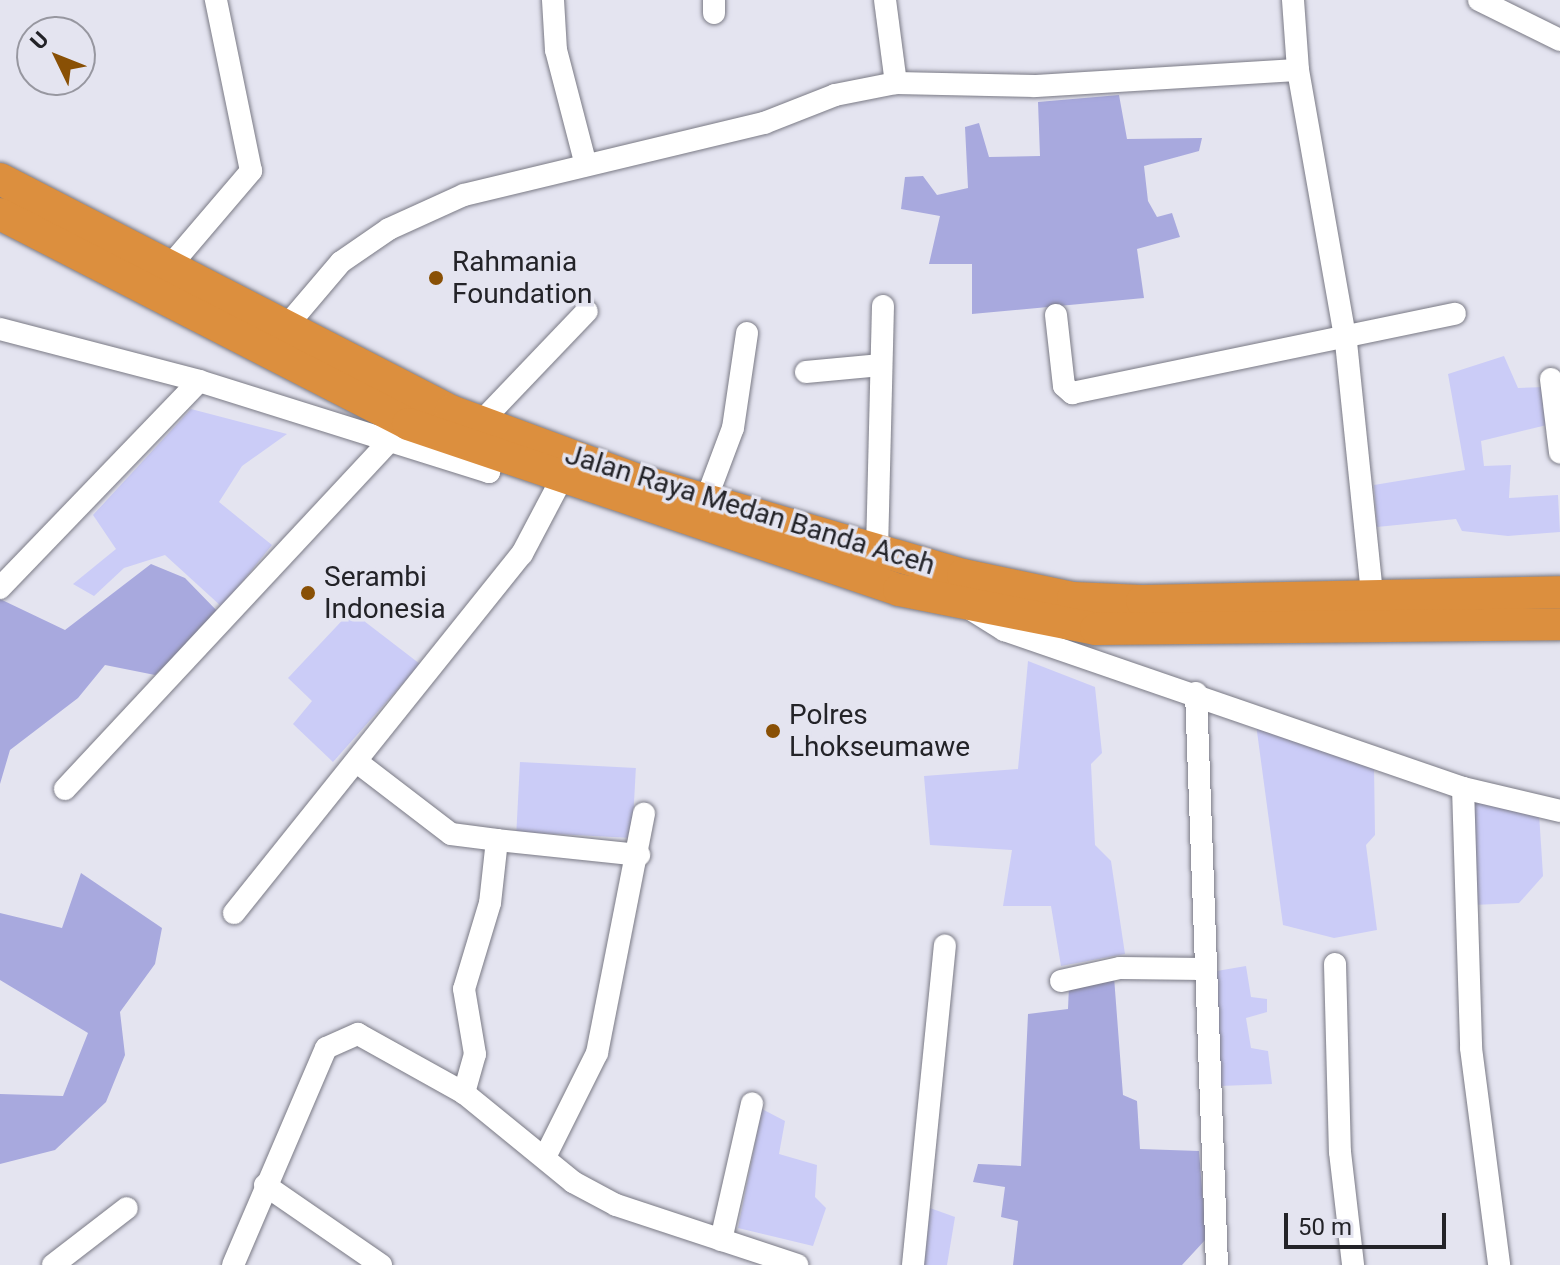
<!DOCTYPE html>
<html>
<head>
<meta charset="utf-8">
<style>
	body { margin:0 }
	#map { position:relative; width:1560px; height:1265px; overflow:hidden; background:#e4e4f0; font-family:Roboto,sans-serif }
	div>[style] { position:absolute }
	.green>* { inset:0; background:#cbccf7; transform-origin:0 0 }
	.forest>* { inset:0; background:#a8a9de }
	.roads { filter:drop-shadow(0 0 2px #7a7a85) drop-shadow(0 0 2px #7a7a85) }
	.minor>* { height:22px; margin:-11px; padding:0 11px; transform-origin:11px; border-radius:11px; background:#fff }
	.highway>* { height:32px; margin:-16px; padding:0 16px; transform-origin:16px; border-radius:16px; background:#dc8f3e }
	.dots>* { width:22px; height:22px; translate:-50% -50%; box-sizing:border-box; border:4px solid #e4e4f0; border-radius:50% }
	span { translate:-50% -50%; white-space:nowrap; text-align:center; line-height:1.15; -webkit-text-stroke:7px #e4e4f0; paint-order:stroke }
	.poi-label { font-size:28px; color:#232328 }
	.left { translate:0 -50%; text-align:left }
	.street-label { font-size:28px; color:#232328 }
	.north { position:absolute; left:16px; top:16px; width:80px; height:80px; box-sizing:border-box; background:#e4e4f0; border:2px solid #9797a0; border-radius:50%; rotate:313deg; font-size:22px; font-weight:700; line-height:32px; text-align:center; color:#232328 }
	.north::after { content:''; display:block; margin:auto; width:28px; height:36px; background:#895005; clip-path:polygon(50% 0,100% 100%,50% 72%,0 100%) }
	.scale { position:absolute; left:1284px; top:1213px; width:162px; height:36px; box-sizing:border-box; border:4px solid #232328; border-top:0; padding-left:10px; font-size:24px; line-height:28px; white-space:nowrap; color:#232328; -webkit-text-stroke:6px #e4e4f0; paint-order:stroke }
</style>
</head>
<body>
<div id="map">
	<div class="green">
		<div style="clip-path:polygon(1504px 356px,1518px 388px,1544px 387px,1551px 424px,1481px 441px,1484px 466px,1511px 465px,1509px 498px,1558px 495px,1560px 532px,1508px 536px,1462px 531px,1456px 519px,1377px 527px,1374px 485px,1465px 470px,1448px 374px)"></div>
		<div style="clip-path:polygon(191px 409px,287px 434px,242px 466px,219px 502px,272px 545px,222px 607px,165px 555px,124px 568px,94px 596px,73px 584px,116px 549px,93px 515px)"></div>
		<div style="clip-path:polygon(351px 611px,420px 664px,333px 762px,293px 724px,312px 701px,288px 678px)"></div>
		<div style="clip-path:polygon(1028px 661px,1095px 687px,1102px 753px,1091px 764px,1095px 845px,1111px 861px,1125px 954px,1061px 966px,1051px 906px,1003px 906px,1012px 850px,930px 845px,924px 776px,1018px 769px)"></div>
		<div style="clip-path:polygon(1256px 724px,1374px 766px,1375px 835px,1366px 845px,1377px 930px,1334px 938px,1283px 925px)"></div>
		<div style="left:520px;top:762px;width:116px;height:70px;rotate:3deg"></div>
		<div style="clip-path:polygon(1470px 799px,1539px 813px,1543px 876px,1519px 903px,1473px 905px)"></div>
		<div style="clip-path:polygon(1246px 966px,1251px 997px,1267px 999px,1267px 1012px,1246px 1018px,1251px 1048px,1268px 1051px,1272px 1084px,1220px 1086px,1211px 972px)"></div>
		<div style="clip-path:polygon(762px 1109px,785px 1121px,779px 1154px,817px 1165px,815px 1197px,826px 1208px,813px 1246px,738px 1228px)"></div>
		<div style="clip-path:polygon(930px 1208px,955px 1217px,947px 1265px,923px 1265px)"></div>
	</div>
	<div class="forest">
		<div style="clip-path:polygon(1119px 95px,1127px 139px,1202px 138px,1199px 151px,1144px 166px,1148px 201px,1157px 217px,1172px 213px,1180px 237px,1137px 249px,1144px 298px,972px 314px,972px 264px,929px 264px,940px 216px,901px 209px,905px 177px,923px 176px,937px 195px,968px 188px,965px 127px,979px 123px,989px 157px,1040px 156px,1038px 102px)"></div>
		<div style="clip-path:polygon(151px 564px,185px 578px,219px 613px,155px 675px,105px 665px,78px 698px,10px 750px,0 784px,0 599px,65px 630px)"></div>
		<div style="clip-path:polygon(81px 873px,162px 928px,155px 964px,120px 1012px,125px 1055px,106px 1102px,55px 1150px,0 1164px,0 1094px,63px 1096px,88px 1033px,0 980px,0 913px,62px 928px)"></div>
		<div style="clip-path:polygon(1114px 977px,1123px 1095px,1137px 1101px,1140px 1149px,1199px 1151px,1206px 1239px,1182px 1265px,1013px 1265px,1018px 1221px,1001px 1217px,1005px 1187px,973px 1182px,978px 1164px,1021px 1166px,1028px 1014px,1068px 1009px,1069px 986px)"></div>
	</div>
	<div class="roads">
		<div class="minor">
			<div style="left:553px;top:0;width:50px;rotate:86.6deg"></div>
			<div style="left:556px;top:50px;width:119px;rotate:75.4deg"></div>
			<div style="left:714px;top:0;width:13px;rotate:90deg"></div>
			<div style="left:885px;top:0;width:84px;rotate:82.5deg"></div>
			<div style="left:1293px;top:0;width:70px;rotate:85.9deg"></div>
			<div style="left:1298px;top:70px;width:276px;rotate:80deg"></div>
			<div style="left:1346px;top:342px;width:254px;rotate:84.1deg"></div>
			<div style="left:1479px;top:0;width:90px;rotate:26.3deg"></div>
			<div style="left:170px;top:266px;width:125px;rotate:-49.5deg"></div>
			<div style="left:251px;top:171px;width:175px;rotate:-101.6deg"></div>
			<div style="left:1056px;top:315px;width:71px;rotate:83.6deg"></div>
			<div style="left:1064px;top:386px;width:11px;rotate:41deg"></div>
			<div style="left:1072px;top:393px;width:391px;rotate:-11.7deg"></div>
			<div style="left:0;top:329px;width:206px;rotate:14.6deg"></div>
			<div style="left:199px;top:381px;width:304px;rotate:17.4deg"></div>
			<div style="left:489px;top:472px;width:16px;rotate:-76deg"></div>
			<div style="left:284px;top:329px;width:88px;rotate:-49.6deg"></div>
			<div style="left:341px;top:262px;width:58px;rotate:-34.5deg"></div>
			<div style="left:389px;top:229px;width:82px;rotate:-24.4deg"></div>
			<div style="left:464px;top:195px;width:309px;rotate:-13.5deg"></div>
			<div style="left:764px;top:123px;width:76px;rotate:-21.5deg"></div>
			<div style="left:835px;top:95px;width:62px;rotate:-11.1deg"></div>
			<div style="left:896px;top:83px;width:139px;rotate:1.2deg"></div>
			<div style="left:1035px;top:86px;width:263px;rotate:-3.5deg"></div>
			<div style="left:806px;top:372px;width:75px;rotate:-5.3deg"></div>
			<div style="left:1551px;top:379px;width:74px;rotate:83deg"></div>
			<div style="left:481px;top:422px;width:153px;rotate:-46.3deg"></div>
			<div style="left:701px;top:513px;width:91px;rotate:-69.4deg"></div>
			<div style="left:733px;top:428px;width:96px;rotate:-81.6deg"></div>
			<div style="left:877px;top:551px;width:245px;rotate:-88.6deg"></div>
			<div style="left:0;top:588px;width:287px;rotate:-46.1deg"></div>
			<div style="left:972px;top:610px;width:38px;rotate:32deg"></div>
			<div style="left:1004px;top:630px;width:485px;rotate:19deg"></div>
			<div style="left:1463px;top:788px;width:100px;rotate:13.3deg"></div>
			<div style="left:1196px;top:693px;width:572px;rotate:87.9deg"></div>
			<div style="left:357px;top:762px;width:118px;rotate:37.5deg"></div>
			<div style="left:451px;top:834px;width:46px;rotate:7.4deg"></div>
			<div style="left:497px;top:840px;width:63px;rotate:96.3deg"></div>
			<div style="left:490px;top:903px;width:90px;rotate:106.8deg"></div>
			<div style="left:464px;top:989px;width:66px;rotate:80.4deg"></div>
			<div style="left:475px;top:1054px;width:41px;rotate:105.8deg"></div>
			<div style="left:1463px;top:788px;width:260px;rotate:88.2deg"></div>
			<div style="left:1471px;top:1048px;width:219px;rotate:82.6deg"></div>
			<div style="left:65px;top:789px;width:484px;rotate:-47deg"></div>
			<div style="left:497px;top:840px;width:143px;rotate:6deg"></div>
			<div style="left:234px;top:913px;width:460px;rotate:-51.3deg"></div>
			<div style="left:522px;top:554px;width:84px;rotate:-62.2deg"></div>
			<div style="left:1335px;top:964px;width:188px;rotate:88.5deg"></div>
			<div style="left:1340px;top:1152px;width:114px;rotate:83.4deg"></div>
			<div style="left:1061px;top:981px;width:60px;rotate:-12.4deg"></div>
			<div style="left:1120px;top:968px;width:83px;rotate:0.7deg"></div>
			<div style="left:545px;top:1157px;width:116px;rotate:-63.4deg"></div>
			<div style="left:597px;top:1053px;width:244px;rotate:-78.9deg"></div>
			<div style="left:265px;top:1185px;width:141px;rotate:34.6deg"></div>
			<div style="left:721px;top:1240px;width:140px;rotate:-77.2deg"></div>
			<div style="left:53px;top:1265px;width:93px;rotate:-37.6deg"></div>
			<div style="left:233px;top:1265px;width:236px;rotate:-66.8deg"></div>
			<div style="left:326px;top:1048px;width:35px;rotate:-24deg"></div>
			<div style="left:358px;top:1034px;width:121px;rotate:29.1deg"></div>
			<div style="left:464px;top:1093px;width:141px;rotate:39.2deg"></div>
			<div style="left:573px;top:1182px;width:49px;rotate:28.1deg"></div>
			<div style="left:616px;top:1205px;width:191px;rotate:18.3deg"></div>
			<div style="left:913px;top:1265px;width:321px;rotate:-84.3deg"></div>
		</div>
		<div class="highway">
			<div style="left:0;top:179px;width:507px;rotate:27.22deg"></div>
			<div style="left:451px;top:411px;width:199px;rotate:20.3deg"></div>
			<div style="left:638px;top:480px;width:339px;rotate:16.3deg"></div>
			<div style="left:963px;top:575px;width:112px;rotate:11.8deg"></div>
			<div style="left:1073px;top:598px;width:69px;rotate:2.5deg"></div>
			<div style="left:1142px;top:601px;width:418px;rotate:-1.2deg"></div>
			<div style="left:0;top:214px;width:459px;rotate:27.2deg"></div>
			<div style="left:408px;top:424px;width:518px;rotate:18.68deg"></div>
			<div style="left:899px;top:590px;width:201px;rotate:11.2deg"></div>
			<div style="left:1096px;top:629px;width:464px;rotate:-0.6deg"></div>
		</div>
	</div>
	<div class="dots">
		<div style="left:436px;top:278px;background:#895005"></div>
		<div style="left:308px;top:593px;background:#895005"></div>
		<div style="left:773px;top:731px;background:#895005"></div>
	</div>
	<div class="poi-label">
		<span class="left" style="left:452px;top:278px">Rahmania<br>Foundation</span>
		<span class="left" style="left:324px;top:593px">Serambi<br>Indonesia</span>
		<span class="left" style="left:789px;top:731px">Polres<br>Lhokseumawe</span>
	</div>
	<div class="street-label">
		<span style="left:750px;top:510px;rotate:17deg">Jalan Raya Medan Banda Aceh</span>
	</div>
	<div class="north">U</div>
	<div class="scale">50 m</div>
</div>
</body>
</html>
